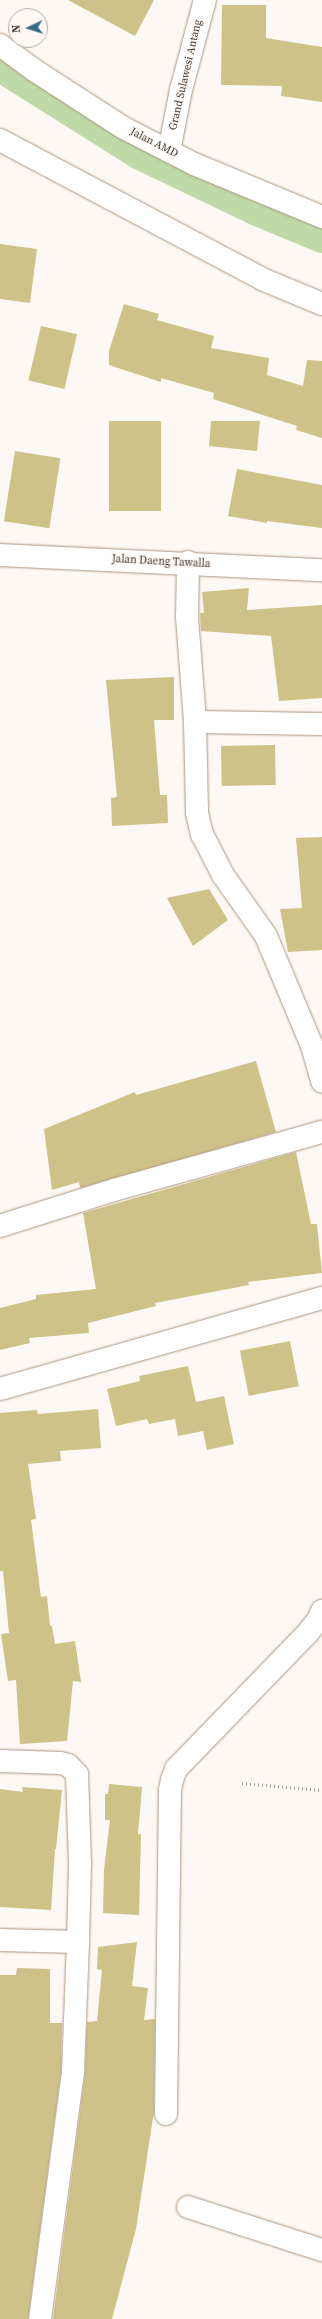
<!DOCTYPE html>
<html>
<head>
<meta charset="utf-8">
<style>
	body { margin:0 }
	#map { position:relative; width:322px; height:2319px; overflow:hidden; background:#fdf8f4; font-family:"Source Serif 4",serif }
	div>[style] { position:absolute }
	.canal>* { height:33px; margin:-16.5px; padding:0 16.5px; transform-origin:16.5px; border-radius:16.5px; background:#bedaa6 }
	.building>* { inset:0; background:#cec288; transform-origin:0 0 }
	.path>* { height:2.5px; margin-top:-1.25px; transform-origin:0; background:repeating-linear-gradient(90deg,#a49d96 0 1px,transparent 0 4px) }
	.roads { filter:drop-shadow(0 0 1px #ac947f) drop-shadow(0 0 1px #ac947f) }
	.minor>* { height:22px; margin:-11px; padding:0 11px; transform-origin:11px; border-radius:11px; background:#fff }
	span { translate:-50% -50%; white-space:nowrap; text-align:center; line-height:1.15; -webkit-text-stroke:3px #fdf8f4; paint-order:stroke }
	.street-label { font-size:11px; color:#41372e }
	.north { position:absolute; left:8px; top:8px; width:40px; height:40px; box-sizing:border-box; background:#fdf8f4; border:1px solid #b2aba5; border-radius:50%; rotate:266deg; font-size:11px; font-weight:700; line-height:16px; text-align:center; color:#41372e }
	.north::after { content:''; display:block; margin:auto; width:14px; height:18px; background:#356b87; clip-path:polygon(50% 0,100% 100%,50% 72%,0 100%) }
</style>
</head>
<body>
<div id="map">
	<div class="canal">
		<div style="left:0;top:65px;width:163px;rotate:32.2deg"></div>
		<div style="left:138px;top:152px;width:132px;rotate:25.6deg"></div>
		<div style="left:257px;top:209px;width:70px;rotate:22.6deg"></div>
	</div>
	<div class="building">
		<div style="clip-path:polygon(68px 0,154px 0,135px 36px)"></div>
		<div style="clip-path:polygon(222px 5px,266px 5px,266px 38px,322px 47px,322px 102px,281px 96px,282px 86px,221px 85px)"></div>
		<div style="clip-path:polygon(0 244px,37px 249px,30px 303px,0 299px)"></div>
		<div style="clip-path:polygon(124px 304px,159px 314px,157px 320px,214px 336px,211px 348px,269px 358px,267px 375px,303px 386px,307px 360px,322px 361px,322px 438px,296px 430px,297px 426px,213px 399px,214px 393px,161px 378px,161px 382px,109px 365px,109px 351px)"></div>
		<div style="left:41px;top:326px;width:37px;height:56px;rotate:13deg"></div>
		<div style="left:161px;top:421px;width:90px;height:52px;rotate:90deg"></div>
		<div style="clip-path:polygon(211px 421px,260px 421px,257px 451px,209px 446px)"></div>
		<div style="left:15px;top:451px;width:46px;height:71px;rotate:9deg"></div>
		<div style="clip-path:polygon(237px 469px,322px 485px,322px 528px,267px 521px,267px 523px,228px 516px)"></div>
		<div style="clip-path:polygon(249px 588px,247px 610px,322px 605px,322px 698px,279px 701px,271px 636px,201px 631px,200px 613px,204px 613px,202px 592px)"></div>
		<div style="clip-path:polygon(174px 677px,174px 720px,154px 720px,160px 795px,167px 795px,168px 823px,112px 826px,111px 798px,117px 797px,106px 680px)"></div>
		<div style="left:275px;top:745px;width:40px;height:54px;rotate:89deg"></div>
		<div style="clip-path:polygon(322px 837px,322px 950px,288px 952px,280px 909px,302px 908px,296px 838px)"></div>
		<div style="clip-path:polygon(209px 889px,228px 920px,193px 946px,167px 898px)"></div>
		<div style="clip-path:polygon(256px 1061px,276px 1132px,80px 1188px,79px 1182px,52px 1190px,44px 1129px,135px 1092px,136px 1095px)"></div>
		<div style="clip-path:polygon(296px 1152px,311px 1224px,317px 1224px,322px 1273px,248px 1282px,249px 1285px,155px 1303px,156px 1306px,88px 1323px,89px 1333px,29px 1338px,30px 1343px,0 1350px,0 1308px,36px 1299px,36px 1295px,96px 1289px,83px 1213px)"></div>
		<div style="left:290px;top:1341px;width:46px;height:51px;rotate:79deg"></div>
		<div style="clip-path:polygon(188px 1366px,196px 1402px,224px 1396px,234px 1444px,207px 1450px,203px 1431px,178px 1436px,175px 1419px,149px 1424px,147px 1419px,116px 1426px,107px 1389px,140px 1381px,139px 1376px)"></div>
		<div style="clip-path:polygon(98px 1409px,101px 1448px,60px 1451px,61px 1461px,28px 1464px,36px 1519px,31px 1520px,41px 1597px,47px 1596px,50px 1626px,52px 1626px,55px 1644px,75px 1641px,81px 1682px,73px 1681px,67px 1741px,20px 1744px,16px 1680px,8px 1681px,1px 1634px,9px 1633px,3px 1571px,0 1571px,0 1413px,37px 1410px,38px 1414px)"></div>
		<div style="clip-path:polygon(109px 1784px,142px 1787px,138px 1834px,141px 1834px,139px 1915px,103px 1913px,104px 1869px,110px 1820px,105px 1820px,105px 1794px,108px 1794px)"></div>
		<div style="clip-path:polygon(22px 1787px,62px 1790px,56px 1849px,55px 1849px,51px 1910px,0 1907px,0 1789px,23px 1792px)"></div>
		<div style="clip-path:polygon(137px 1942px,132px 1986px,148px 1988px,144px 2020px,155px 2019px,154px 2111px,136px 2229px,112px 2319px,53px 2319px,85px 2074px,87px 2022px,97px 2021px,102px 1970px,97px 1969px,98px 1947px)"></div>
		<div style="clip-path:polygon(17px 1968px,50px 1969px,50px 2023px,62px 2023px,61px 2071px,28px 2319px,0 2319px,0 1975px,16px 1975px)"></div>
	</div>
	<div class="path">
		<div style="left:242px;top:1783px;width:80px;rotate:5deg"></div>
	</div>
	<div class="roads">
		<div class="minor">
			<div style="left:0;top:45px;width:42px;rotate:36.3deg"></div>
			<div style="left:34px;top:70px;width:105px;rotate:32.9deg"></div>
			<div style="left:122px;top:127px;width:81px;rotate:27.2deg"></div>
			<div style="left:194px;top:164px;width:139px;rotate:22.5deg"></div>
			<div style="left:0;top:140px;width:297px;rotate:27.9deg"></div>
			<div style="left:262px;top:279px;width:65px;rotate:22.6deg"></div>
			<div style="left:169px;top:151px;width:62px;rotate:-78.9deg"></div>
			<div style="left:181px;top:90px;width:93px;rotate:-75.1deg"></div>
			<div style="left:0;top:555px;width:322px;rotate:2.7deg"></div>
			<div style="left:188px;top:562px;width:55px;rotate:91deg"></div>
			<div style="left:187px;top:617px;width:105px;rotate:85.6deg"></div>
			<div style="left:195px;top:722px;width:91px;rotate:88.7deg"></div>
			<div style="left:197px;top:813px;width:22px;rotate:77deg"></div>
			<div style="left:202px;top:834px;width:46px;rotate:62.9deg"></div>
			<div style="left:223px;top:875px;width:75px;rotate:54.8deg"></div>
			<div style="left:266px;top:936px;width:119px;rotate:67.3deg"></div>
			<div style="left:312px;top:1046px;width:37px;rotate:74deg"></div>
			<div style="left:195px;top:722px;width:127px;rotate:0.9deg"></div>
			<div style="left:0;top:1226px;width:120px;rotate:-17.5deg"></div>
			<div style="left:114px;top:1190px;width:216px;rotate:-15.6deg"></div>
			<div style="left:0;top:1389px;width:335px;rotate:-15.8deg"></div>
			<div style="left:0;top:1761px;width:60px;rotate:1.9deg"></div>
			<div style="left:60px;top:1763px;width:8px;rotate:14deg"></div>
			<div style="left:68px;top:1765px;width:13px;rotate:45deg"></div>
			<div style="left:77px;top:1774px;width:90px;rotate:88.1deg"></div>
			<div style="left:80px;top:1864px;width:78px;rotate:91.5deg"></div>
			<div style="left:0;top:1940px;width:78px;rotate:1.5deg"></div>
			<div style="left:78px;top:1942px;width:130px;rotate:92.2deg"></div>
			<div style="left:73px;top:2072px;width:249px;rotate:97.6deg"></div>
			<div style="left:166px;top:2114px;width:324px;rotate:-89.3deg"></div>
			<div style="left:170px;top:1790px;width:10px;rotate:-79deg"></div>
			<div style="left:172px;top:1780px;width:12px;rotate:-70deg"></div>
			<div style="left:176px;top:1769px;width:187px;rotate:-45.9deg"></div>
			<div style="left:306px;top:1635px;width:19px;rotate:-51deg"></div>
			<div style="left:318px;top:1620px;width:10px;rotate:-66deg"></div>
			<div style="left:188px;top:2207px;width:141px;rotate:17.8deg"></div>
		</div>
	</div>
	<div class="street-label">
		<span style="left:186px;top:75px;rotate:-77deg">Grand Sulawesi Antang</span>
		<span style="left:154px;top:143px;rotate:27deg">Jalan AMD</span>
		<span style="left:161px;top:562px;rotate:3deg">Jalan Daeng Tawalla</span>
	</div>
	<div class="north">N</div>
</div>
</body>
</html>
